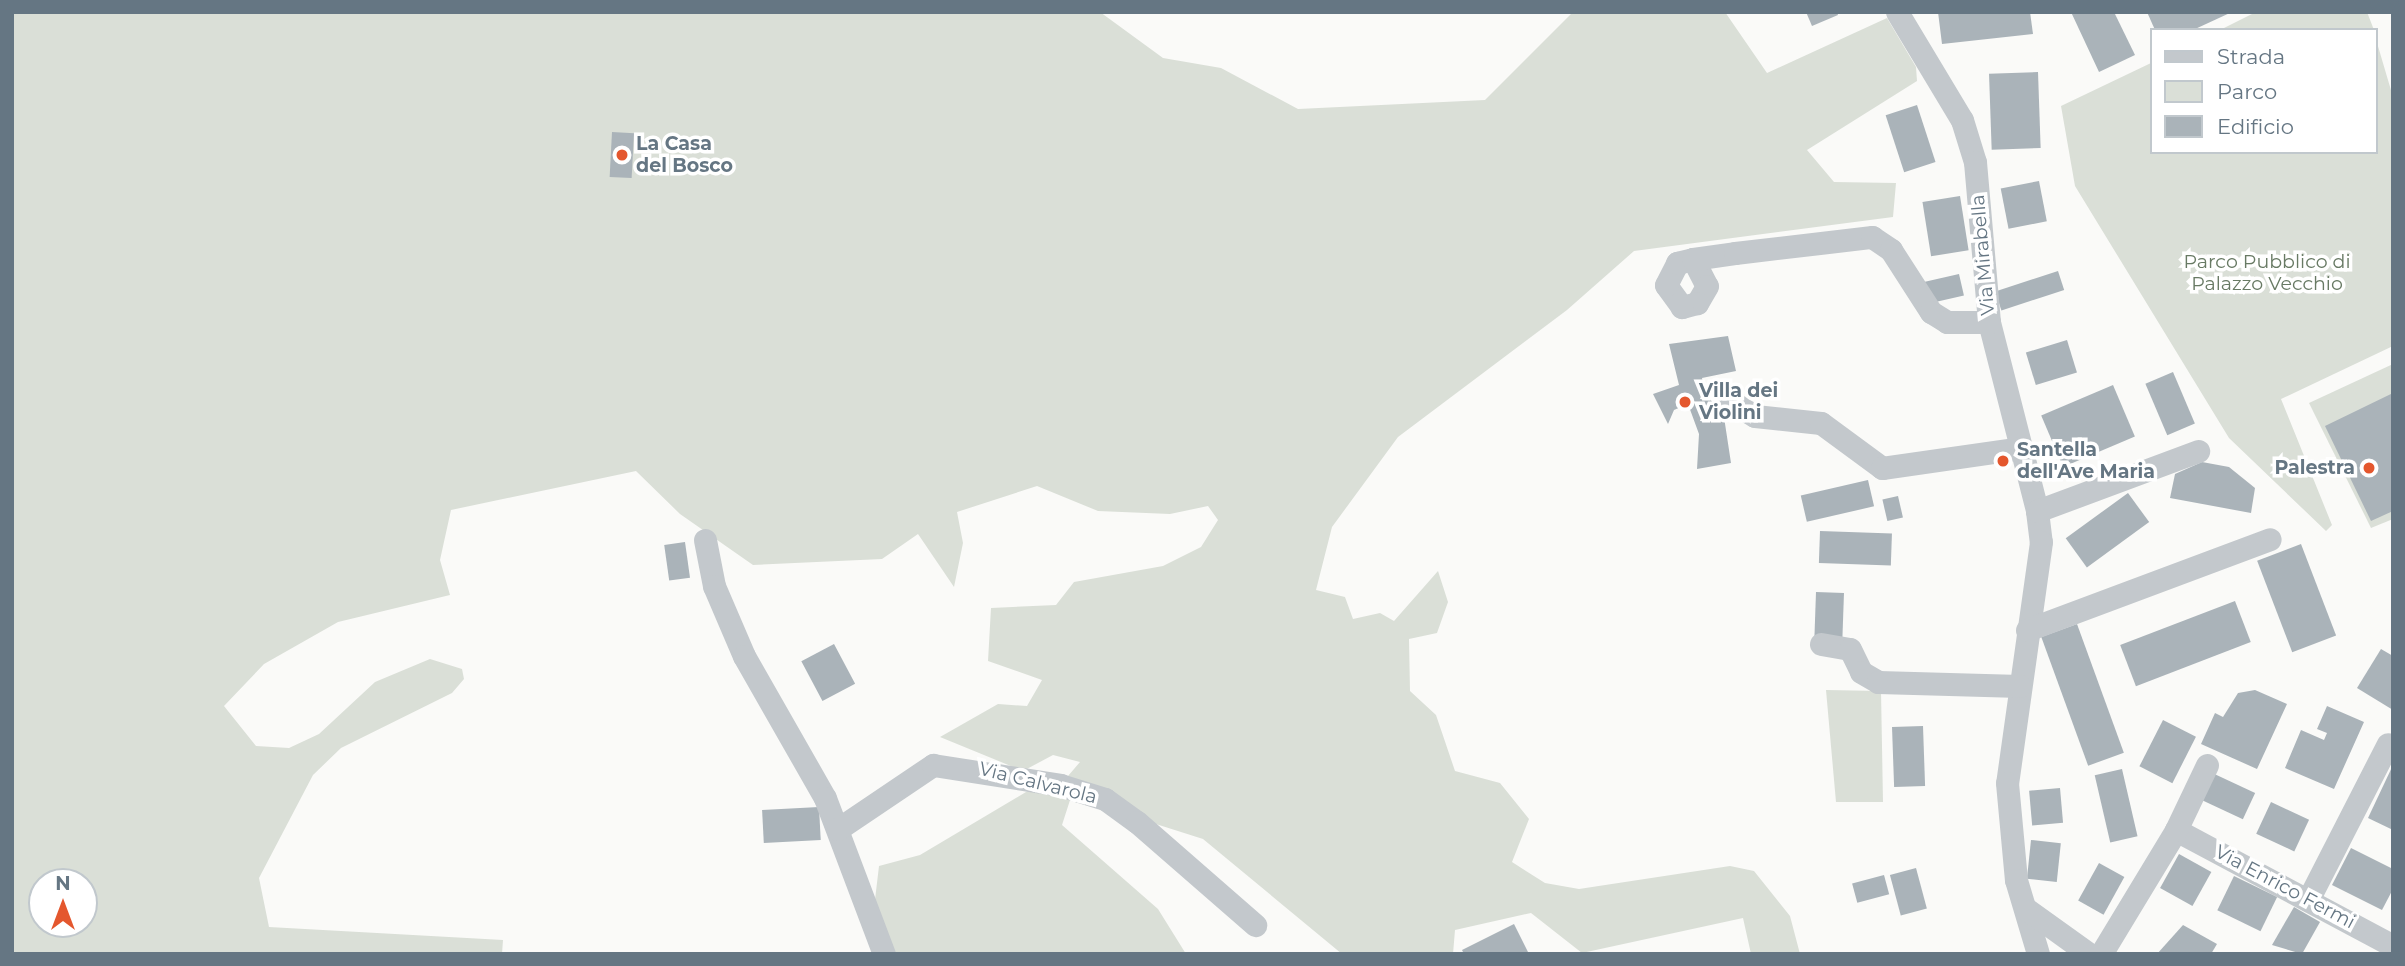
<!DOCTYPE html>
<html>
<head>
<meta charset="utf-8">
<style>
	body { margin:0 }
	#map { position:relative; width:2405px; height:966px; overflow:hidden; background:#fafaf8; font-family:Montserrat,sans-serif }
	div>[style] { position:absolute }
	.green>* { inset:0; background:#dadfd7 }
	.building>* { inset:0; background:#aab3b9; transform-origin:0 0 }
	.minor>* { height:23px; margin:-11.5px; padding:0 11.5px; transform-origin:11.5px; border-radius:11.5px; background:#c3c8cc }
	.dots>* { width:19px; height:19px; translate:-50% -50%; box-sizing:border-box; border:4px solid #fff; border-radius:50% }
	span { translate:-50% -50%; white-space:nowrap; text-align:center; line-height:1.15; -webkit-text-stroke:7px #fff; paint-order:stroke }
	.poi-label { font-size:19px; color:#657683; font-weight:700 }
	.left { translate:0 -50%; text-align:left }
	.right { translate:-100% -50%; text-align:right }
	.street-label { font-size:19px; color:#657683 }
	.park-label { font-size:19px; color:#687a64 }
	.frame { position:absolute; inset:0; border:14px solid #657683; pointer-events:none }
	.legend { position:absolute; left:2150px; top:28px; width:228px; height:126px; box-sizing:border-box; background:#fff; border:2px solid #c1c8cd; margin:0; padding:9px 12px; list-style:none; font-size:21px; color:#657683 }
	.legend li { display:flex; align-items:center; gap:14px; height:35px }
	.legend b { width:35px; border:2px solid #c1c8cd }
	.north { position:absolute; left:28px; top:868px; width:70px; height:70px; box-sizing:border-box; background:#fff; border:2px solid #c1c8cd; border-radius:50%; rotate:0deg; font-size:19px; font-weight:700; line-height:28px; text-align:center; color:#657683 }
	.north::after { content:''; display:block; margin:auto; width:24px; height:32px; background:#e4572e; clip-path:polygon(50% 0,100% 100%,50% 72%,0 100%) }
</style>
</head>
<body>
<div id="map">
	<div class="green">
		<div style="clip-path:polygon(evenodd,12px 12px,1100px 12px,1163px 58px,1221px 68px,1298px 109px,1485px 100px,1573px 12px,1725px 12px,1767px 73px,1887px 18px,1916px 67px,1917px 81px,1807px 150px,1834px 182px,1896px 183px,1893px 217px,1634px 251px,1567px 310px,1398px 437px,1332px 527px,1316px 590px,1345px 597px,1353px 619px,1380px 613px,1394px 621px,1438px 571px,1448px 602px,1437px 633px,1409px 639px,1410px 691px,1436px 715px,1455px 771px,1500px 783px,1529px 819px,1512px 862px,1545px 883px,1579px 889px,1730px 866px,1754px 871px,1790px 916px,1800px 954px,1751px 954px,1743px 918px,1582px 953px,1531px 913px,1455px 930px,1453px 954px,1342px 954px,1203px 839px,1071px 797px,1062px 825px,1158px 909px,1186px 954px,896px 954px,874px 908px,879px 866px,920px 855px,1026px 792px,1068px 776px,1080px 762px,1053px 755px,1023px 771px,940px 737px,998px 704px,1027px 706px,1042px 680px,988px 661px,991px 608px,1056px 605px,1074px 582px,1163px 566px,1201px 547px,1218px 520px,1208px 506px,1170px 514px,1098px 511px,1037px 486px,957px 512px,963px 543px,954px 587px,918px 534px,882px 559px,753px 565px,680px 514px,636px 471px,451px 510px,440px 560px,450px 595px,338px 622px,264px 664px,224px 706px,256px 746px,289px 748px,319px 734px,375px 682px,430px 659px,462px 669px,464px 679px,452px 693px,341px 748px,313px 775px,259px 878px,269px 927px,503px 940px,502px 954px,12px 954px,12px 12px,42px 882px,84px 882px,84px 924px,42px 924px,42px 882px)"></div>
		<div style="clip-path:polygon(2256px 12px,2367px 12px,2374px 30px,2220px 30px)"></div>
		<div style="clip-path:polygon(2375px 36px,2393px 97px,2393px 346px,2281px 399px,2332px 525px,2326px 531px,2229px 438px,2075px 186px,2061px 106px,2151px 63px,2151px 152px,2375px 152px)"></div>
		<div style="clip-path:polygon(2393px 364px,2393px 519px,2371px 528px,2309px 403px)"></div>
		<div style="clip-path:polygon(1826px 690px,1881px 691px,1883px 802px,1836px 802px)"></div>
	</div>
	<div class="building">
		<div style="clip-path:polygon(1806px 12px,1837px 12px,1838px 15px,1812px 26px)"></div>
		<div style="clip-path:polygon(1938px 12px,2030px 12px,2033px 34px,1942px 44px)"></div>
		<div style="clip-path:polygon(2071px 12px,2114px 12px,2135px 55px,2099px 72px)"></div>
		<div style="clip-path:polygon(2147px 12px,2232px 12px,2193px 30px,2155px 30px)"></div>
		<div style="left:2038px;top:72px;width:76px;height:49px;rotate:88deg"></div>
		<div style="left:1917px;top:105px;width:60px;height:33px;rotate:72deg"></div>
		<div style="left:612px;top:132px;width:22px;height:45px;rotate:3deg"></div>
		<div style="left:2039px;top:181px;width:41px;height:39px;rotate:79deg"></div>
		<div style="left:1960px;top:196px;width:55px;height:38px;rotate:81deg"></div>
		<div style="left:2058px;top:271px;width:20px;height:66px;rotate:72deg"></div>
		<div style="left:1959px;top:274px;width:22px;height:36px;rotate:77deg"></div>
		<div style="clip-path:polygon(1728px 336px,1736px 371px,1702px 378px,1706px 399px,1722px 404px,1731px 463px,1697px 469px,1699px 434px,1688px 404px,1674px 410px,1668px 424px,1653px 394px,1679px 385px,1669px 344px)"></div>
		<div style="left:2067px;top:340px;width:34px;height:43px;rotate:73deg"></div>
		<div style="left:2173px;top:372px;width:56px;height:30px;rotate:67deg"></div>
		<div style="left:2113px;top:385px;width:56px;height:78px;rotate:67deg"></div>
		<div style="clip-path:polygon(2393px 393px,2393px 511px,2371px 521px,2325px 426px)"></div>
		<div style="clip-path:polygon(2202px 462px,2229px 467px,2255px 488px,2251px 513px,2170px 498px,2175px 474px)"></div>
		<div style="left:1868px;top:480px;width:27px;height:69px;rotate:77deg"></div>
		<div style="left:2128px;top:493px;width:36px;height:77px;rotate:54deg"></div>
		<div style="left:1898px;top:496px;width:22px;height:16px;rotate:77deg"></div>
		<div style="left:1820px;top:531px;width:72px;height:32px;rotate:2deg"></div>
		<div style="left:685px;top:542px;width:36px;height:21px;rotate:82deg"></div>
		<div style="left:2301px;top:544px;width:98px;height:47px;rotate:69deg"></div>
		<div style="left:1816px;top:592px;width:28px;height:45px;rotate:2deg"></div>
		<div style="left:2235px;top:601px;width:44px;height:123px;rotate:69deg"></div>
		<div style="left:2077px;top:624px;width:137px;height:38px;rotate:70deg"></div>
		<div style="left:834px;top:644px;width:45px;height:37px;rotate:62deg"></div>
		<div style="clip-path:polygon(2381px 649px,2393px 656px,2393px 710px,2357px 688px)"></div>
		<div style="clip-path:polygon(2255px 690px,2287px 704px,2257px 769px,2201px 744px,2215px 713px,2223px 717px,2238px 693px)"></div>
		<div style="clip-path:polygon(2327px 706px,2364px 722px,2334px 789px,2285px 768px,2301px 730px,2324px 740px,2327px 733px,2317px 729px)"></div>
		<div style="left:2163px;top:720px;width:37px;height:52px;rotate:27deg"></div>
		<div style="left:1923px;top:726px;width:60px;height:31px;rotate:88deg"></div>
		<div style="clip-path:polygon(2393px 765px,2393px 830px,2368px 818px)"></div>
		<div style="left:2122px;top:769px;width:69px;height:28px;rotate:77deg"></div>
		<div style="left:2208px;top:771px;width:52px;height:29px;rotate:25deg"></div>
		<div style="left:2060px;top:788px;width:35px;height:31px;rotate:85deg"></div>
		<div style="left:2271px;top:802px;width:42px;height:35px;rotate:25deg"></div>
		<div style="left:819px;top:807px;width:33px;height:57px;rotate:87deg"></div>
		<div style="left:2031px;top:840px;width:30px;height:39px;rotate:6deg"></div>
		<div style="clip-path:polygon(2351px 848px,2393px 869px,2393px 889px,2382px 910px,2332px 885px)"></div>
		<div style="left:2179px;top:854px;width:37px;height:39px;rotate:29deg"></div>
		<div style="left:2099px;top:863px;width:29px;height:43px;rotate:29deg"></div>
		<div style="left:1916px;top:868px;width:42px;height:27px;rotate:75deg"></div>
		<div style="left:1884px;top:875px;width:20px;height:33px;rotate:75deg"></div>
		<div style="left:2234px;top:876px;width:48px;height:38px;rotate:26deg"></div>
		<div style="clip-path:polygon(2294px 907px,2320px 922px,2302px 954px,2272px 945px)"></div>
		<div style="clip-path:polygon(1514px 924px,1529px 954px,1464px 954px,1462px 950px)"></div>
		<div style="clip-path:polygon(2183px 925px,2217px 944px,2211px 954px,2157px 954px)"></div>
	</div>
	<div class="minor">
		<div style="left:1897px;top:12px;width:126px;rotate:59deg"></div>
		<div style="left:1962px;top:120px;width:44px;rotate:72.8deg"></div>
		<div style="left:1975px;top:162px;width:161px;rotate:85deg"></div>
		<div style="left:1989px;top:322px;width:195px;rotate:75.7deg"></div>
		<div style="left:2037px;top:511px;width:31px;rotate:83deg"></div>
		<div style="left:2041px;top:542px;width:243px;rotate:98deg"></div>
		<div style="left:2007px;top:783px;width:97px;rotate:84.7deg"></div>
		<div style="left:2016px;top:880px;width:77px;rotate:73.4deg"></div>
		<div style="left:1693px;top:259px;width:30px;rotate:63deg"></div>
		<div style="left:1707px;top:286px;width:20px;rotate:120deg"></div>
		<div style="left:1697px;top:303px;width:16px;rotate:165deg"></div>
		<div style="left:1682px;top:307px;width:27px;rotate:-126deg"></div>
		<div style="left:1666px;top:285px;width:25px;rotate:-63deg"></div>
		<div style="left:1677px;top:263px;width:16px;rotate:-14deg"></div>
		<div style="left:1693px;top:259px;width:42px;rotate:-8.1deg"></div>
		<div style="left:1735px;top:253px;width:138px;rotate:-6.7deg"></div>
		<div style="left:1872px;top:237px;width:23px;rotate:34deg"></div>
		<div style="left:1891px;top:250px;width:74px;rotate:57.2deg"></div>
		<div style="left:1931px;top:312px;width:19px;rotate:32deg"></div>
		<div style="left:1947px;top:322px;width:42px"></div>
		<div style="left:1724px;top:397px;width:36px;rotate:32deg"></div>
		<div style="left:1755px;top:416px;width:66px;rotate:6.1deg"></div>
		<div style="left:1821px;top:423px;width:76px;rotate:36.4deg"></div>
		<div style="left:1882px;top:468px;width:140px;rotate:-8.2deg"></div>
		<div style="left:2037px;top:511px;width:172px;rotate:-20.4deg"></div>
		<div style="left:705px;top:540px;width:47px;rotate:78.9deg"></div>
		<div style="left:714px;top:586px;width:76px;rotate:66.8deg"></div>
		<div style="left:744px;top:656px;width:163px;rotate:60.3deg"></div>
		<div style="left:825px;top:798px;width:167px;rotate:69.3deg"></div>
		<div style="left:2027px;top:630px;width:259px;rotate:-20.5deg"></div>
		<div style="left:1821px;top:644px;width:29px;rotate:10deg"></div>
		<div style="left:1850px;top:649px;width:25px;rotate:64deg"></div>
		<div style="left:1861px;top:672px;width:20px;rotate:30deg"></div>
		<div style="left:1878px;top:682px;width:142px;rotate:1.6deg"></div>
		<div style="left:838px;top:829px;width:115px;rotate:-34deg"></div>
		<div style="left:933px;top:765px;width:129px;rotate:8.9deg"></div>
		<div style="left:1060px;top:785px;width:47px;rotate:17.3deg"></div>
		<div style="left:1105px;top:799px;width:39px;rotate:36deg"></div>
		<div style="left:1137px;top:822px;width:157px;rotate:41.1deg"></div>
		<div style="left:2176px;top:830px;width:246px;rotate:28.1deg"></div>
		<div style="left:2308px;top:900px;width:175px;rotate:-62.9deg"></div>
		<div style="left:2025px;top:908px;width:79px;rotate:35.7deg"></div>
		<div style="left:2101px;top:954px;width:145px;rotate:-58.8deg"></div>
		<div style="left:2176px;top:830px;width:72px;rotate:-64.5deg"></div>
	</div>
	<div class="dots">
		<div style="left:622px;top:155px;background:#e4572e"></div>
		<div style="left:1685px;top:402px;background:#e4572e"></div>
		<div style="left:2003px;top:461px;background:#e4572e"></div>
		<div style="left:2369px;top:468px;background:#e4572e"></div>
	</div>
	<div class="poi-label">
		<span class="left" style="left:636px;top:155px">La Casa<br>del Bosco</span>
		<span class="left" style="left:1699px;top:402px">Villa dei<br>Violini</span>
		<span class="left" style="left:2017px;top:461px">Santella<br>dell'Ave Maria</span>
		<span class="right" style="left:2355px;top:468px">Palestra</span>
	</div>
	<div class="street-label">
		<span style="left:1983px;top:255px;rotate:-95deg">Via Mirabella</span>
		<span style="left:1038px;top:783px;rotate:14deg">Via Calvarola</span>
		<span style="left:2285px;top:887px;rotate:28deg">Via Enrico Fermi</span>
	</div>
	<div class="park-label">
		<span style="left:2267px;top:273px">Parco Pubblico di<br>Palazzo Vecchio</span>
	</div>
	<div class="frame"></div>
	<ul class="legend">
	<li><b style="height:9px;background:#c3c8cc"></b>Strada</li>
	<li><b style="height:19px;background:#dadfd7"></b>Parco</li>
	<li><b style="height:19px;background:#aab3b9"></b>Edificio</li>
	</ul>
	<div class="north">N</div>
</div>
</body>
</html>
